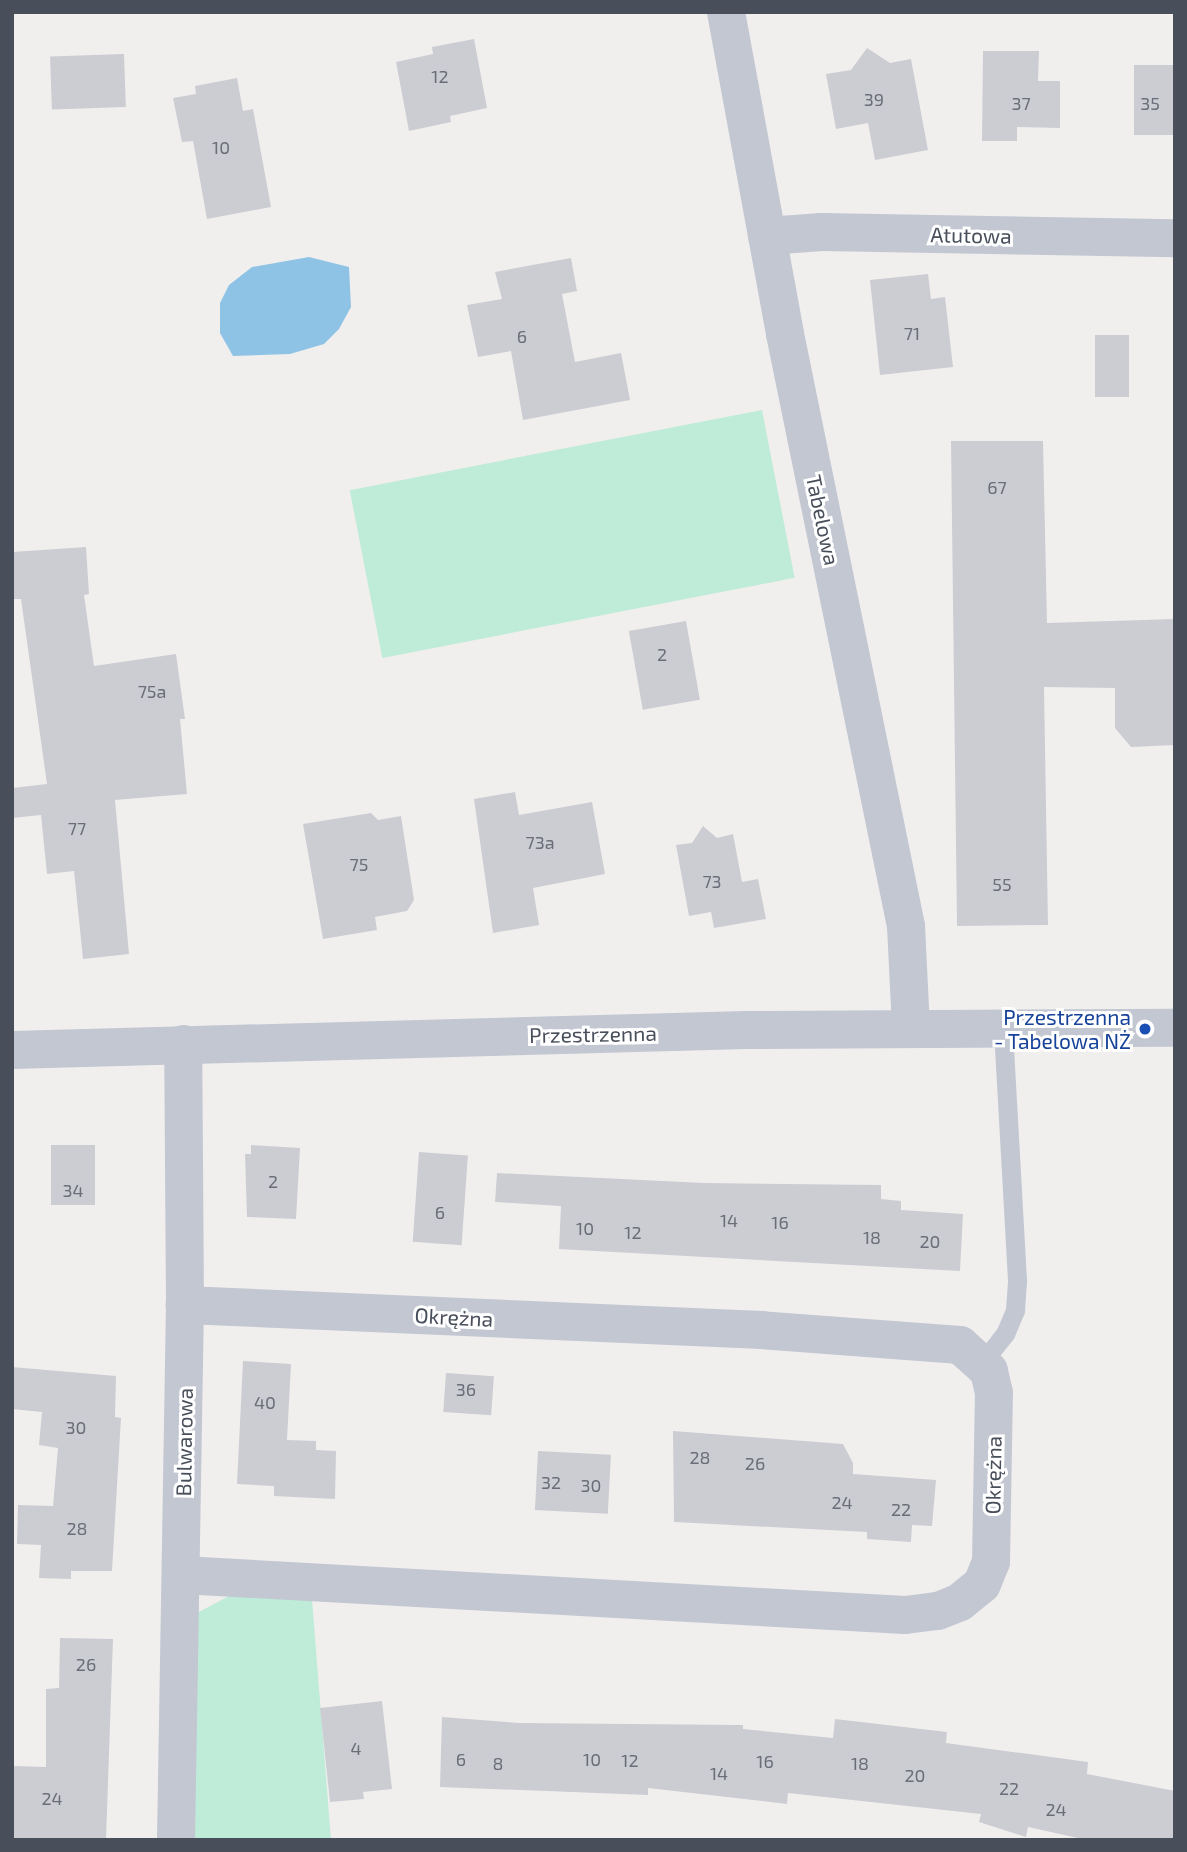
<!DOCTYPE html>
<html>
<head>
<meta charset="utf-8">
<style>
	body { margin:0 }
	#map { position:relative; width:1187px; height:1852px; overflow:hidden; background:#f1efee; font-family:"Exo 2",sans-serif }
	div>[style] { position:absolute }
	.green>* { inset:0; background:#bfebd9; transform-origin:0 0 }
	.water>* { inset:0; background:#8fc3e5 }
	.building>* { inset:0; background:#ccccd3; transform-origin:0 0 }
	.service>* { height:19px; margin:-9.5px; padding:0 9.5px; transform-origin:9.5px; border-radius:9.5px; background:#c2c7d2 }
	.minor>* { height:38px; margin:-19px; padding:0 19px; transform-origin:19px; border-radius:19px; background:#c2c7d2 }
	.tertiary>* { height:38px; margin:-19px; padding:0 19px; transform-origin:19px; border-radius:19px; background:#c2c7d2 }
	.dots>* { width:19px; height:19px; translate:-50% -50%; box-sizing:border-box; border:4px solid #fff; border-radius:50% }
	span { translate:-50% -50%; white-space:nowrap; text-align:center; line-height:1.15; -webkit-text-stroke:6px #fff; paint-order:stroke }
	.number-label { font-size:18px; color:#696e78 }
	.number-label span { -webkit-text-stroke-width:0 }
	.street-label { font-size:21px; color:#484e5a }
	.transit-label { font-size:21px; color:#164399 }
	.right { translate:-100% -50%; text-align:right }
	.frame { position:absolute; inset:0; border:14px solid #484e5a; pointer-events:none }
</style>
</head>
<body>
<div id="map">
	<div class="green">
		<div style="left:762px;top:410px;width:171px;height:420px;rotate:79deg"></div>
		<div style="clip-path:polygon(229px 1596px,312px 1599px,331px 1840px,187px 1840px,197px 1613px)"></div>
	</div>
	<div class="water">
		<div style="clip-path:polygon(309px 257px,349px 267px,351px 307px,339px 329px,324px 344px,290px 354px,233px 356px,220px 333px,220px 303px,229px 285px,252px 267px)"></div>
	</div>
	<div class="building">
		<div style="clip-path:polygon(474px 39px,487px 108px,450px 116px,451px 122px,409px 131px,396px 62px,433px 54px,432px 47px)"></div>
		<div style="clip-path:polygon(867px 48px,890px 63px,911px 59px,928px 150px,875px 160px,868px 123px,836px 129px,826px 74px,851px 70px)"></div>
		<div style="clip-path:polygon(983px 51px,1039px 51px,1038px 81px,1060px 81px,1060px 128px,1017px 127px,1017px 141px,982px 141px)"></div>
		<div style="left:124px;top:54px;width:53px;height:74px;rotate:88deg"></div>
		<div style="left:1134px;top:65px;width:41px;height:70px"></div>
		<div style="clip-path:polygon(237px 78px,243px 111px,253px 109px,271px 207px,207px 219px,193px 141px,182px 142px,173px 98px,196px 94px,195px 86px)"></div>
		<div style="clip-path:polygon(571px 258px,577px 291px,562px 294px,575px 362px,621px 353px,630px 400px,523px 420px,511px 351px,478px 357px,467px 305px,502px 299px,495px 272px)"></div>
		<div style="clip-path:polygon(928px 274px,931px 299px,945px 297px,953px 367px,880px 375px,870px 280px)"></div>
		<div style="left:1095px;top:335px;width:34px;height:62px"></div>
		<div style="clip-path:polygon(951px 441px,1043px 441px,1047px 623px,1175px 619px,1175px 745px,1131px 747px,1115px 728px,1115px 688px,1044px 687px,1048px 925px,957px 926px)"></div>
		<div style="clip-path:polygon(86px 547px,89px 594px,84px 595px,94px 666px,176px 654px,185px 719px,180px 719px,187px 794px,115px 800px,129px 954px,83px 959px,74px 871px,47px 874px,41px 815px,12px 818px,12px 788px,47px 784px,21px 599px,12px 599px,12px 552px)"></div>
		<div style="left:686px;top:621px;width:80px;height:58px;rotate:80deg"></div>
		<div style="clip-path:polygon(515px 792px,519px 815px,592px 802px,605px 874px,533px 888px,539px 925px,493px 933px,474px 799px)"></div>
		<div style="clip-path:polygon(371px 813px,378px 820px,401px 816px,414px 900px,407px 911px,375px 917px,377px 930px,323px 939px,303px 824px)"></div>
		<div style="clip-path:polygon(703px 826px,717px 838px,733px 834px,742px 882px,758px 879px,766px 919px,714px 928px,711px 912px,689px 916px,676px 845px,692px 843px)"></div>
		<div style="left:51px;top:1145px;width:44px;height:60px"></div>
		<div style="clip-path:polygon(251px 1145px,300px 1148px,296px 1219px,247px 1217px,245px 1154px,251px 1154px)"></div>
		<div style="left:419px;top:1152px;width:49px;height:90px;rotate:4deg"></div>
		<div style="clip-path:polygon(497px 1173px,704px 1183px,881px 1185px,881px 1199px,901px 1201px,901px 1210px,963px 1214px,960px 1271px,559px 1249px,561px 1206px,495px 1202px)"></div>
		<div style="clip-path:polygon(243px 1361px,291px 1364px,287px 1440px,316px 1441px,316px 1450px,336px 1451px,335px 1499px,274px 1496px,274px 1486px,237px 1484px)"></div>
		<div style="clip-path:polygon(12px 1367px,116px 1376px,115px 1417px,121px 1418px,112px 1571px,71px 1571px,71px 1579px,39px 1578px,41px 1545px,17px 1544px,18px 1505px,53px 1506px,58px 1448px,39px 1445px,42px 1412px,12px 1409px)"></div>
		<div style="left:446px;top:1373px;width:48px;height:39px;rotate:4deg"></div>
		<div style="clip-path:polygon(673px 1431px,843px 1444px,853px 1463px,853px 1474px,936px 1480px,932px 1526px,912px 1525px,911px 1542px,867px 1539px,867px 1532px,674px 1522px)"></div>
		<div style="left:538px;top:1451px;width:73px;height:59px;rotate:3deg"></div>
		<div style="clip-path:polygon(60px 1638px,113px 1639px,106px 1840px,12px 1840px,12px 1766px,46px 1767px,46px 1689px,59px 1688px)"></div>
		<div style="clip-path:polygon(382px 1701px,392px 1789px,363px 1792px,364px 1799px,330px 1802px,320px 1708px)"></div>
		<div style="clip-path:polygon(442px 1717px,519px 1723px,743px 1725px,743px 1729px,833px 1738px,835px 1719px,947px 1732px,946px 1743px,1088px 1762px,1087px 1774px,1175px 1791px,1175px 1840px,1087px 1840px,1028px 1827px,1026px 1837px,979px 1822px,981px 1814px,788px 1793px,787px 1804px,648px 1788px,648px 1795px,440px 1787px)"></div>
	</div>
	<div class="service">
		<div style="left:982px;top:1363px;width:37px;rotate:-52deg"></div>
		<div style="left:1005px;top:1334px;width:26px;rotate:-67deg"></div>
		<div style="left:1015px;top:1310px;width:30px;rotate:-86deg"></div>
		<div style="left:1017px;top:1280px;width:251px;rotate:-93.2deg"></div>
	</div>
	<div class="minor">
		<div style="left:726px;top:12px;width:327px;rotate:79.6deg"></div>
		<div style="left:785px;top:334px;width:604px;rotate:78.45deg"></div>
		<div style="left:906px;top:926px;width:102px;rotate:87.2deg"></div>
		<div style="left:767px;top:236px;width:55px;rotate:-4.2deg"></div>
		<div style="left:822px;top:232px;width:353px;rotate:1deg"></div>
		<div style="left:182px;top:1575px;width:724px;rotate:3.17deg"></div>
		<div style="left:905px;top:1615px;width:33px;rotate:-7deg"></div>
		<div style="left:938px;top:1611px;width:24px;rotate:-22deg"></div>
		<div style="left:960px;top:1602px;width:28px;rotate:-39deg"></div>
		<div style="left:982px;top:1584px;width:24px;rotate:-68deg"></div>
		<div style="left:991px;top:1562px;width:169px;rotate:-89deg"></div>
		<div style="left:994px;top:1393px;width:23px;rotate:-103deg"></div>
		<div style="left:989px;top:1371px;width:39px;rotate:-138deg"></div>
		<div style="left:960px;top:1345px;width:199px;rotate:-175.7deg"></div>
		<div style="left:762px;top:1330px;width:578px;rotate:-177.52deg"></div>
		<div style="left:176px;top:1840px;width:535px;rotate:-89.04deg"></div>
		<div style="left:185px;top:1305px;width:261px;rotate:-90.4deg"></div>
	</div>
	<div class="tertiary">
		<div style="left:12px;top:1050px;width:735px;rotate:-1.56deg"></div>
		<div style="left:747px;top:1030px;width:428px;rotate:-0.3deg"></div>
	</div>
	<div class="dots">
		<div style="left:1145px;top:1029px;background:#1a4fb4"></div>
	</div>
	<div class="number-label">
		<span style="left:440px;top:76px">12</span>
		<span style="left:874px;top:99px">39</span>
		<span style="left:1021px;top:103px">37</span>
		<span style="left:1150px;top:103px">35</span>
		<span style="left:221px;top:147px">10</span>
		<span style="left:912px;top:333px">71</span>
		<span style="left:522px;top:336px">6</span>
		<span style="left:997px;top:487px">67</span>
		<span style="left:662px;top:654px">2</span>
		<span style="left:152px;top:691px">75a</span>
		<span style="left:77px;top:828px">77</span>
		<span style="left:540px;top:842px">73a</span>
		<span style="left:359px;top:864px">75</span>
		<span style="left:712px;top:881px">73</span>
		<span style="left:1002px;top:884px">55</span>
		<span style="left:273px;top:1181px">2</span>
		<span style="left:73px;top:1190px">34</span>
		<span style="left:440px;top:1212px">6</span>
		<span style="left:729px;top:1220px">14</span>
		<span style="left:780px;top:1222px">16</span>
		<span style="left:585px;top:1228px">10</span>
		<span style="left:633px;top:1232px">12</span>
		<span style="left:872px;top:1237px">18</span>
		<span style="left:930px;top:1241px">20</span>
		<span style="left:466px;top:1389px">36</span>
		<span style="left:265px;top:1402px">40</span>
		<span style="left:76px;top:1427px">30</span>
		<span style="left:700px;top:1457px">28</span>
		<span style="left:755px;top:1463px">26</span>
		<span style="left:551px;top:1482px">32</span>
		<span style="left:591px;top:1485px">30</span>
		<span style="left:842px;top:1502px">24</span>
		<span style="left:901px;top:1509px">22</span>
		<span style="left:77px;top:1528px">28</span>
		<span style="left:86px;top:1664px">26</span>
		<span style="left:356px;top:1748px">4</span>
		<span style="left:461px;top:1759px">6</span>
		<span style="left:592px;top:1759px">10</span>
		<span style="left:630px;top:1760px">12</span>
		<span style="left:765px;top:1761px">16</span>
		<span style="left:498px;top:1763px">8</span>
		<span style="left:860px;top:1763px">18</span>
		<span style="left:719px;top:1773px">14</span>
		<span style="left:915px;top:1775px">20</span>
		<span style="left:1009px;top:1788px">22</span>
		<span style="left:52px;top:1798px">24</span>
		<span style="left:1056px;top:1809px">24</span>
	</div>
	<div class="street-label">
		<span style="left:971px;top:235px;rotate:1deg">Atutowa</span>
		<span style="left:823px;top:520px;rotate:78deg">Tabelowa</span>
		<span style="left:593px;top:1034px;rotate:-1deg">Przestrzenna</span>
		<span style="left:454px;top:1317px;rotate:3deg">Okrężna</span>
		<span style="left:184px;top:1442px;rotate:-89deg">Bulwarowa</span>
		<span style="left:993px;top:1475px;rotate:-89deg">Okrężna</span>
	</div>
	<div class="transit-label">
		<span class="right" style="left:1131px;top:1029px">Przestrzenna<br>- Tabelowa NŻ</span>
	</div>
	<div class="frame"></div>
</div>
</body>
</html>
